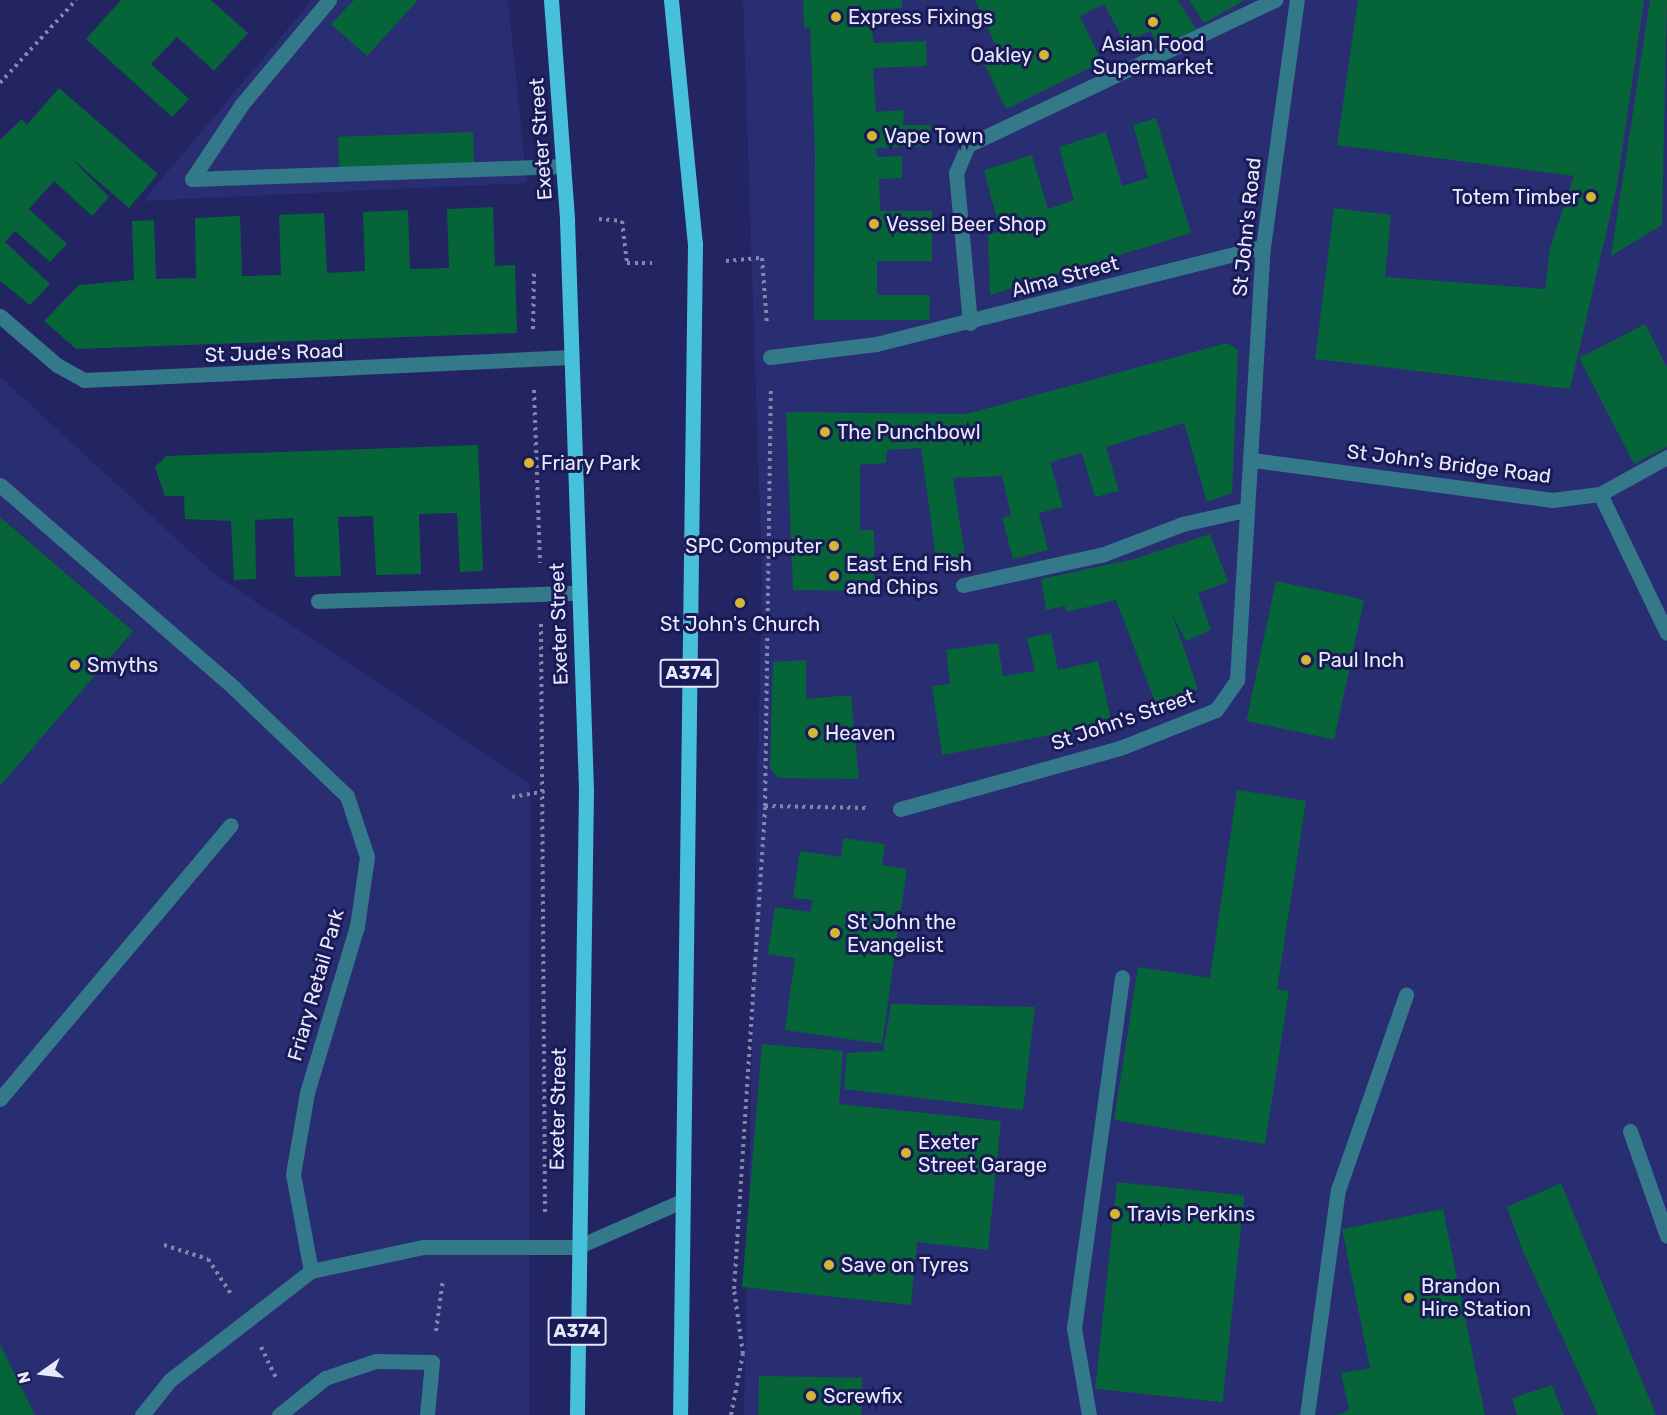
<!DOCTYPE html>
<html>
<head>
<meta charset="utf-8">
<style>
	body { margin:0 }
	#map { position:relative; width:1667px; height:1415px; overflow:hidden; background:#222562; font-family:Rubik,sans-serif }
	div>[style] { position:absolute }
	.built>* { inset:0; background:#292d72 }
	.building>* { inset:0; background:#066439; transform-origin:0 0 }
	.path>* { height:4px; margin-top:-2px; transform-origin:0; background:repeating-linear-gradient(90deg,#8487ad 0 3px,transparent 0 7.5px) }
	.minor>* { height:15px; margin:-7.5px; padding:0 7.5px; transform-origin:7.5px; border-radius:7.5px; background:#33798a }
	.major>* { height:15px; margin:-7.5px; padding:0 7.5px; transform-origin:7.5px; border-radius:7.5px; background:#47c0db }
	.dots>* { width:16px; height:16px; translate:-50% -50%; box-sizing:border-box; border:3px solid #191a56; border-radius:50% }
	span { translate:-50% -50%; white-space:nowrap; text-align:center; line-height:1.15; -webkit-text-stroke:6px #191a56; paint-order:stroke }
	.shield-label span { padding:2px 4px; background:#191a56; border:2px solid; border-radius:4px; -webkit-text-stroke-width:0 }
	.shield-label { font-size:18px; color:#e7eafa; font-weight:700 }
	.poi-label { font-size:20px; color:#e7eafa }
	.left { translate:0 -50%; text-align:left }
	.right { translate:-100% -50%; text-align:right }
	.street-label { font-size:20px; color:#e7eafa }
	.north { position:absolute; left:12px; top:1343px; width:60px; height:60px; -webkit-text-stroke:4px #191a56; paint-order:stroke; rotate:256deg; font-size:16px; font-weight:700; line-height:24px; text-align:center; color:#e7eafa }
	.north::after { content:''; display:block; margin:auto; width:21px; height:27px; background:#e7eafa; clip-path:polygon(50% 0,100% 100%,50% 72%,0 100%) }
</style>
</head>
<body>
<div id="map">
	<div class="built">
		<div style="clip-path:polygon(312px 0,508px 0,527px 183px,143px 201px)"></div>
		<div style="clip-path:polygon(743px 0,1667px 0,1667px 1415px,744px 1415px,762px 575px)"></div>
		<div style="clip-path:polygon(0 377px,218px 577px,530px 784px,529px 1415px,0 1415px)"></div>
	</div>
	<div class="building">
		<div style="clip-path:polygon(121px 0,211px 0,248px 33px,214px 71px,177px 37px,151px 64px,189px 99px,172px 117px,86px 39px)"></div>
		<div style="clip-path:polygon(354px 0,418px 0,367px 56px,331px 24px)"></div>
		<div style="clip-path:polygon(803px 0,902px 0,902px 8px,868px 10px,874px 43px,926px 41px,927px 66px,873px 68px,876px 112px,904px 110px,903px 125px,931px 125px,930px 146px,876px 148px,877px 157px,902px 156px,902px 178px,879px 179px,880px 211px,932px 211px,932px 261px,877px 261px,877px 295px,930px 295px,929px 320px,814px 320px,815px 150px,810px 27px,804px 28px)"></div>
		<div style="clip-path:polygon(975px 0,1178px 0,1196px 29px,1160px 48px,1150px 31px,1125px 43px,1104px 4px,1080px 16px,1102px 62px,1006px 109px,982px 59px,998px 51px)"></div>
		<div style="clip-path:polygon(1189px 0,1245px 0,1204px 23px)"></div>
		<div style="clip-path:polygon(1358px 0,1644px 0,1617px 186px,1570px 389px,1315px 359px,1334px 208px,1391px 215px,1385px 277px,1545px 289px,1550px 248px,1574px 176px,1337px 145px)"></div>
		<div style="clip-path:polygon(1650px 0,1667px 0,1662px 225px,1611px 256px)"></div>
		<div style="clip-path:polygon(59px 88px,158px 174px,129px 208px,71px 158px,109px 197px,92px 216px,54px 181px,29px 209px,67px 244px,50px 262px,15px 231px,5px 242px,50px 284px,30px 305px,0 281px,0 140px,22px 119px,27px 125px)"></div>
		<div style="clip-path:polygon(1156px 118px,1191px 233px,990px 295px,988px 235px,1000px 231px,984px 170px,1032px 155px,1048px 209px,1074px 200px,1059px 147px,1106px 132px,1122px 186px,1148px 178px,1133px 125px)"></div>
		<div style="left:473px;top:132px;width:35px;height:135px;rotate:88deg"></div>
		<div style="clip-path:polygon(493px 207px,495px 266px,515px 265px,517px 333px,76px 349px,44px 321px,79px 285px,134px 280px,132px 221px,154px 220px,156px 279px,196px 278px,195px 218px,217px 217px,240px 216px,242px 276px,281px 275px,279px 215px,301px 214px,324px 213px,327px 273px,365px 271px,363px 212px,386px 211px,408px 210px,410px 269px,449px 268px,447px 209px)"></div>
		<div style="clip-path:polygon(1645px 324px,1667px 367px,1667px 447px,1634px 464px,1579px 358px)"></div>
		<div style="clip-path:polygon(1227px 343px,1238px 350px,1232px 493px,1207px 502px,1184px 423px,1106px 447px,1119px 491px,1095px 497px,1082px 453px,1050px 462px,1063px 507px,1039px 513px,1048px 550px,1013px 559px,1002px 518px,1011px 515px,1002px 476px,953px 478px,966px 562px,937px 565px,921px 448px,887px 450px,886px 463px,860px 465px,860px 530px,874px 530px,875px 591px,793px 590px,786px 412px,967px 414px)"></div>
		<div style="clip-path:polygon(478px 445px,483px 571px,460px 572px,457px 513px,419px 514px,421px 574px,376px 575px,373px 516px,338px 517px,341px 576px,295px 577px,293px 518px,255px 520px,256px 579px,234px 580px,231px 521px,185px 519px,184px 496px,165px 496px,155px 467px,166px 456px)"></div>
		<div style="clip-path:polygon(0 517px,133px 631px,0 786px)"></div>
		<div style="clip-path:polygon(1210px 534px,1228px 582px,1198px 593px,1211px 630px,1186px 641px,1172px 614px,1198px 689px,1156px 704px,1116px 600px,1067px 612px,1065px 606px,1046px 610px,1041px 579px,1134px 559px)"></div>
		<div style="left:1276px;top:581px;width:90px;height:143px;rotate:12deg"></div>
		<div style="clip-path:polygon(1051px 633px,1058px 670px,1098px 661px,1112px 724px,942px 755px,932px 686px,950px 684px,946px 650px,998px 643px,1003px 676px,1035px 671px,1027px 638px)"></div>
		<div style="clip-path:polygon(806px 660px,806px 699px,851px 695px,859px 779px,778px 778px,770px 768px,773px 662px)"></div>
		<div style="clip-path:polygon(1237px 790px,1306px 801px,1277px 989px,1289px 991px,1265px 1144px,1114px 1120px,1138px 967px,1210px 978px)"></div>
		<div style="clip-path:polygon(843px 838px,885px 844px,882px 865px,907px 869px,882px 1044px,785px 1030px,795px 958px,768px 954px,775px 907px,810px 912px,813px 900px,793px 898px,800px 851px,841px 857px)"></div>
		<div style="clip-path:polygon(891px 1004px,1035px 1007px,1023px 1110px,844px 1089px,847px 1053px,883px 1051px)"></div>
		<div style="clip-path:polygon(762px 1044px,843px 1051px,839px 1104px,1001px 1121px,988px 1250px,917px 1242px,911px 1305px,742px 1287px)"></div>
		<div style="left:1117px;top:1182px;width:128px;height:208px;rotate:6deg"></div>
		<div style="clip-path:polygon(1561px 1183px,1656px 1415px,1598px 1415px,1522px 1249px,1507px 1207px)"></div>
		<div style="clip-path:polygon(1443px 1209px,1485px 1415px,1337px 1415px,1349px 1410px,1341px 1373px,1370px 1368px,1342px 1229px)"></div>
		<div style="clip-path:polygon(0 1344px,35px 1415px,0 1415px)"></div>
		<div style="left:759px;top:1376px;width:103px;height:39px;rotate:1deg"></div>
		<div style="clip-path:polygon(1552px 1385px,1564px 1415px,1517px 1415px,1512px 1398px)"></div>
	</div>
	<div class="path">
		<div style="left:0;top:83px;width:113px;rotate:-47.5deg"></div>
		<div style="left:599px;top:219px;width:23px;rotate:5deg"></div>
		<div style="left:622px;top:221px;width:42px;rotate:83.2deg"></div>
		<div style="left:627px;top:263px;width:25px"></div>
		<div style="left:726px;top:261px;width:36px;rotate:-5deg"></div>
		<div style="left:762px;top:258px;width:67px;rotate:85.7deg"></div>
		<div style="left:533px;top:329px;width:59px;rotate:-89deg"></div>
		<div style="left:534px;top:390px;width:173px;rotate:88deg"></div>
		<div style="left:541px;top:624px;width:592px;rotate:89.61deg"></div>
		<div style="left:512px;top:797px;width:34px;rotate:-10deg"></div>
		<div style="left:765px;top:806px;width:104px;rotate:1.1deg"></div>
		<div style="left:164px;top:1245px;width:46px;rotate:17.7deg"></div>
		<div style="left:208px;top:1259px;width:42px;rotate:56.7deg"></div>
		<div style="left:436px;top:1331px;width:52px;rotate:-82.3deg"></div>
		<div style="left:261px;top:1347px;width:34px;rotate:64deg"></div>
		<div style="left:731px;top:1415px;width:62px;rotate:-78.9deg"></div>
		<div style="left:743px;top:1354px;width:66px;rotate:-97.9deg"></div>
		<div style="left:734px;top:1289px;width:484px;rotate:-86.3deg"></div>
		<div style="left:765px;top:806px;width:419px;rotate:-89.2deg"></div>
	</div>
	<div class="minor">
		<div style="left:329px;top:0;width:136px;rotate:129.9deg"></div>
		<div style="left:242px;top:104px;width:90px;rotate:123.7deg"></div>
		<div style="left:192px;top:179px;width:372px;rotate:-2deg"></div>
		<div style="left:0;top:316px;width:75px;rotate:40.7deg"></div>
		<div style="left:57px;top:365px;width:31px;rotate:29deg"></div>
		<div style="left:84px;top:380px;width:488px;rotate:-2.7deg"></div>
		<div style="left:970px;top:323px;width:151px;rotate:-95.3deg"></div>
		<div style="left:956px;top:173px;width:30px;rotate:-67deg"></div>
		<div style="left:968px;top:145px;width:340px;rotate:-25.3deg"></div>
		<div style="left:770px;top:357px;width:107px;rotate:-7deg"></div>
		<div style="left:876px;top:344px;width:399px;rotate:-14.1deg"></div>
		<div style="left:1253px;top:460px;width:302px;rotate:7.6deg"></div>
		<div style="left:1552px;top:500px;width:48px;rotate:-7.1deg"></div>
		<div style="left:1600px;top:494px;width:77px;rotate:-28.9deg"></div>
		<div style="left:0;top:485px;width:310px;rotate:40.9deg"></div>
		<div style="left:234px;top:688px;width:156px;rotate:43.7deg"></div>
		<div style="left:347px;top:796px;width:64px;rotate:71.8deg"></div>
		<div style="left:367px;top:857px;width:70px;rotate:98.2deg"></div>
		<div style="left:357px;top:926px;width:174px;rotate:106.7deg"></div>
		<div style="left:307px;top:1093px;width:82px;rotate:99.8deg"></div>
		<div style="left:293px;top:1174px;width:99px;rotate:79.5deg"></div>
		<div style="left:1600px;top:494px;width:154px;rotate:64.3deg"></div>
		<div style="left:963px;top:585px;width:144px;rotate:-12.4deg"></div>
		<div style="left:1104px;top:554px;width:84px;rotate:-21deg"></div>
		<div style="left:1182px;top:524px;width:65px;rotate:-12.5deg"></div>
		<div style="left:318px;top:601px;width:260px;rotate:-1.8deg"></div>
		<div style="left:900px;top:809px;width:228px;rotate:-15.5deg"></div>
		<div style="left:1120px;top:748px;width:103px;rotate:-21.6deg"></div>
		<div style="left:1216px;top:710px;width:37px;rotate:-55deg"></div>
		<div style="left:1237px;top:680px;width:434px;rotate:-86.6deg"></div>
		<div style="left:1263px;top:247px;width:249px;rotate:-82.2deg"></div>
		<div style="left:0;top:1099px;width:358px;rotate:-49.9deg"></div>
		<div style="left:1630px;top:1131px;width:111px;rotate:70.6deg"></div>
		<div style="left:142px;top:1415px;width:45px;rotate:-51.3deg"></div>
		<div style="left:170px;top:1380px;width:178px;rotate:-37.7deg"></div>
		<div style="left:311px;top:1271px;width:115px;rotate:-12.1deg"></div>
		<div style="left:423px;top:1247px;width:154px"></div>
		<div style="left:577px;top:1247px;width:115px;rotate:-23.7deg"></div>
		<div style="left:279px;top:1415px;width:59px;rotate:-38.8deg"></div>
		<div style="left:325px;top:1378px;width:54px;rotate:-18.4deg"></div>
		<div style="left:376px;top:1361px;width:56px;rotate:1deg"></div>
		<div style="left:432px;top:1362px;width:53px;rotate:95.4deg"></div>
		<div style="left:1089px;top:1415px;width:88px;rotate:-99.8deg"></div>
		<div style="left:1074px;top:1328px;width:354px;rotate:-82.2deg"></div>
		<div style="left:1307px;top:1415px;width:227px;rotate:-82.2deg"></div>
		<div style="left:1338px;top:1190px;width:207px;rotate:-70.8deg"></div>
	</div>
	<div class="major">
		<div style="left:551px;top:0;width:221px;rotate:85.8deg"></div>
		<div style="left:567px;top:220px;width:571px;rotate:88.09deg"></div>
		<div style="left:586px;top:791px;width:624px;rotate:90.83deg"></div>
		<div style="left:671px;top:0;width:245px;rotate:84.4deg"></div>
		<div style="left:695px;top:244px;width:1171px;rotate:90.73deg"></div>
	</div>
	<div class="dots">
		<div style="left:836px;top:17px;background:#d3b635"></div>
		<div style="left:1153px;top:22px;background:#d3b635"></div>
		<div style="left:1044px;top:55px;background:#d3b635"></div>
		<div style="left:872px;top:136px;background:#d3b635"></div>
		<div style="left:1591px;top:197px;background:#d3b635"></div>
		<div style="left:874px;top:224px;background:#d3b635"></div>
		<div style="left:825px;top:432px;background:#d3b635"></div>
		<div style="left:529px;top:463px;background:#d3b635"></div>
		<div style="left:834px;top:546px;background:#d3b635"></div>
		<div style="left:834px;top:576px;background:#d3b635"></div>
		<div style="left:740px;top:603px;background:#d3b635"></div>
		<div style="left:1306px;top:660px;background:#d3b635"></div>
		<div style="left:75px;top:665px;background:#d3b635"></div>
		<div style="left:813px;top:733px;background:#d3b635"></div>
		<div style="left:835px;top:933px;background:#d3b635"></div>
		<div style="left:906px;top:1153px;background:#d3b635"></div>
		<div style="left:1115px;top:1214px;background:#d3b635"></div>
		<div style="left:829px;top:1265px;background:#d3b635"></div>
		<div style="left:1409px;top:1298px;background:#d3b635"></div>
		<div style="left:811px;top:1396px;background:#d3b635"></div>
	</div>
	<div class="shield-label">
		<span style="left:689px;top:673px">A374</span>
		<span style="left:577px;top:1331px">A374</span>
	</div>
	<div class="poi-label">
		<span class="left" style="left:848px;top:17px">Express Fixings</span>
		<span style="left:1153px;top:56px">Asian Food<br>Supermarket</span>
		<span class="right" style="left:1032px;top:55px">Oakley</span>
		<span class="left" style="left:884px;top:136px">Vape Town</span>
		<span class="right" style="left:1579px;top:197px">Totem Timber</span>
		<span class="left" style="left:886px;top:224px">Vessel Beer Shop</span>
		<span class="left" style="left:837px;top:432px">The Punchbowl</span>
		<span class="left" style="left:541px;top:463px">Friary Park</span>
		<span class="right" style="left:822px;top:546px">SPC Computer</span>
		<span class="left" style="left:846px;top:576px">East End Fish<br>and Chips</span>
		<span style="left:740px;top:624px">St John's Church</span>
		<span class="left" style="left:1318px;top:660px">Paul Inch</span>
		<span class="left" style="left:87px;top:665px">Smyths</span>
		<span class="left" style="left:825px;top:733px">Heaven</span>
		<span class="left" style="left:847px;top:934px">St John the<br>Evangelist</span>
		<span class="left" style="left:918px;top:1154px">Exeter<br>Street Garage</span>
		<span class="left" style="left:1127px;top:1214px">Travis Perkins</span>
		<span class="left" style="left:841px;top:1265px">Save on Tyres</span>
		<span class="left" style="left:1421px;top:1298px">Brandon<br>Hire Station</span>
		<span class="left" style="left:823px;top:1396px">Screwfix</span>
	</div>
	<div class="street-label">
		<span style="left:541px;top:139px;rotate:-94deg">Exeter Street</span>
		<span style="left:1247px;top:227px;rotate:-84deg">St John's Road</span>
		<span style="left:1065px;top:277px;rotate:-15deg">Alma Street</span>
		<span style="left:274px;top:353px;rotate:-2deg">St Jude's Road</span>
		<span style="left:1449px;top:464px;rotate:7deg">St John's Bridge Road</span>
		<span style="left:559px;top:624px;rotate:-92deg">Exeter Street</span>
		<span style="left:1123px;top:720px;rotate:-19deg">St John's Street</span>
		<span style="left:316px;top:985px;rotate:-74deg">Friary Retail Park</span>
		<span style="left:558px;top:1109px;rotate:-89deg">Exeter Street</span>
	</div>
	<div class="north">N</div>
</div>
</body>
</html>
